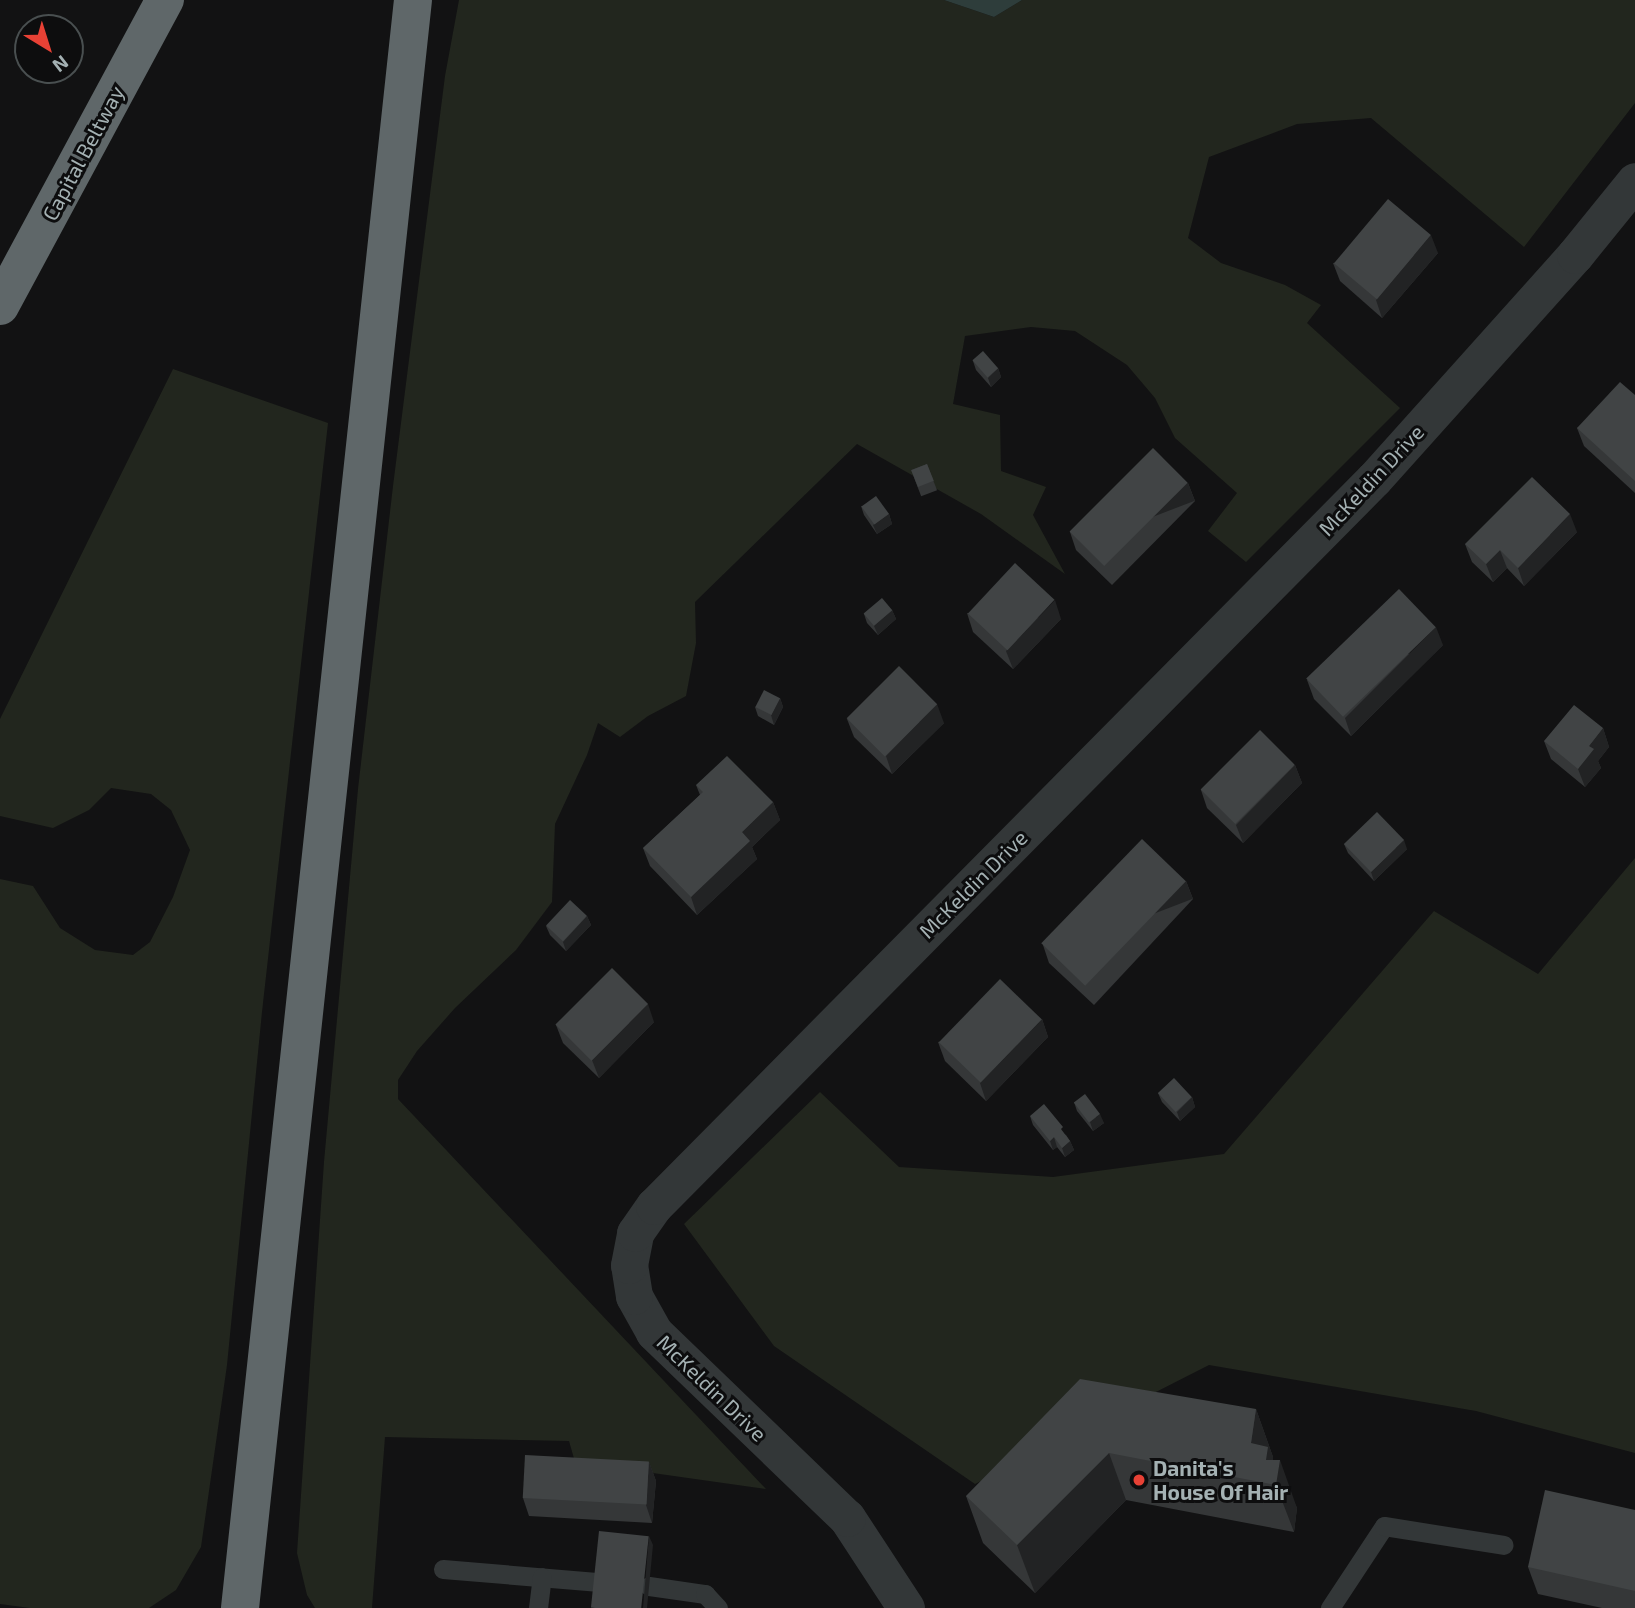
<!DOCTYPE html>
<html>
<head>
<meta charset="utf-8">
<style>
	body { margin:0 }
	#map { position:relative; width:1635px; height:1608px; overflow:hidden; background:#121213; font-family:"Exo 2",sans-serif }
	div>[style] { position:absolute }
	.green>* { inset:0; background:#22261e }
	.water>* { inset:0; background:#2e3d3b }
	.lane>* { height:19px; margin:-9.5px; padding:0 9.5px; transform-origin:9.5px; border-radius:9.5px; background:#333738 }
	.street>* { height:37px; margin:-18.5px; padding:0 18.5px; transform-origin:18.5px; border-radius:18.5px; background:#333738 }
	.highway>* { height:38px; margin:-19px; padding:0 19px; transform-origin:19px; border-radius:19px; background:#5f6769 }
	.wall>* { inset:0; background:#353738; transform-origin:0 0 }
	.shaded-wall>* { inset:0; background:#222324; transform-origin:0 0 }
	.building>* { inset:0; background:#414445; transform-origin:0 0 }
	.dots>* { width:19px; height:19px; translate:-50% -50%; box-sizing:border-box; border:4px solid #0d0d0e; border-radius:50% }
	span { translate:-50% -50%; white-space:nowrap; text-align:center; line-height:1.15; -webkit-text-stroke:6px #0d0d0e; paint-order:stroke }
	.street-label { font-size:21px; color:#a4b1b3 }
	.poi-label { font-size:21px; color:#a4b1b3; font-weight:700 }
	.left { translate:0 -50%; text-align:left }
	.north { position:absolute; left:14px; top:14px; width:70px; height:70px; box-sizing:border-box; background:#0d0d0e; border:2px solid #494f50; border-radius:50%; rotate:142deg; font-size:19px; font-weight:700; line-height:28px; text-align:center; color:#a4b1b3 }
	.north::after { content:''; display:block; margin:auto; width:24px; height:32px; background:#e84135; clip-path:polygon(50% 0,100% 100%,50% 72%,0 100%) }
</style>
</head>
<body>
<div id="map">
	<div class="green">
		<div style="clip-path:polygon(459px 0,944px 0,994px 17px,1022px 0,1635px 0,1635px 103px,1524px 247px,1371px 118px,1297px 124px,1209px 157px,1188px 238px,1221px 263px,1285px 285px,1321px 305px,1307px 323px,1400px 408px,1246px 562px,1208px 531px,1237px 493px,1175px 438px,1155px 398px,1127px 365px,1075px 331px,1031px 327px,965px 336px,953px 404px,1000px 415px,1001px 471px,1046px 487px,1033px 515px,1065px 574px,981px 514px,857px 444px,695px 602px,696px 643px,686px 696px,648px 716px,620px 737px,598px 723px,587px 755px,555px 824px,552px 902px,516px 950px,455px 1008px,417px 1051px,398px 1080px,398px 1099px,766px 1489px,575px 1462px,569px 1441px,385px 1437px,372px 1608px,315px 1608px,307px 1595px,297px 1553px,324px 1162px,358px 789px,393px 486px,445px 76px)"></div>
		<div style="clip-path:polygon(173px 369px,328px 423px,262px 1012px,227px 1365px,201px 1547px,176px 1590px,149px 1608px,30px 1608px,0 1604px,0 879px,33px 886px,60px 928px,95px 950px,133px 955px,150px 942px,173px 897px,190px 850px,171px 810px,151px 794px,111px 788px,89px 810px,53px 828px,0 816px,0 719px)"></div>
		<div style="clip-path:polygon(1635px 858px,1635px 1453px,1476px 1411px,1209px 1365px,975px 1484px,774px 1346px,684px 1224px,820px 1092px,899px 1167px,1053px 1177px,1224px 1154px,1434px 911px,1538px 974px)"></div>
	</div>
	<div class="water">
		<div style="clip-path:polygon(944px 0,1022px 0,994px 17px)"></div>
	</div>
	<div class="lane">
		<div style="left:443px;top:1569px;width:157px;rotate:4.8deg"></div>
		<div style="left:649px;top:1586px;width:57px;rotate:8.1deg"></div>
		<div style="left:705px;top:1594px;width:19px;rotate:47deg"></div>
		<div style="left:538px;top:1608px;width:31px;rotate:-83deg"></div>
		<div style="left:1330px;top:1608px;width:98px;rotate:-56.6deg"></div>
		<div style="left:1384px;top:1526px;width:121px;rotate:9deg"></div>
	</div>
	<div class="street">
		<div style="left:906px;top:1608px;width:108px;rotate:-123.2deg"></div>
		<div style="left:847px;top:1518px;width:268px;rotate:-136.1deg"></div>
		<div style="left:654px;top:1332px;width:41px;rotate:-119.1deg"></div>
		<div style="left:634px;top:1296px;width:31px;rotate:-99deg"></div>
		<div style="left:629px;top:1265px;width:33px;rotate:-79deg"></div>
		<div style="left:635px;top:1233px;width:33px;rotate:-55deg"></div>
		<div style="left:654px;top:1206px;width:1023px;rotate:-45.28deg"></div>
		<div style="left:1374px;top:479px;width:301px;rotate:-48.1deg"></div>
		<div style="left:1575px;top:255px;width:95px;rotate:-51deg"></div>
	</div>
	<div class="highway">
		<div style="left:0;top:306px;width:348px;rotate:-61.7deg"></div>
		<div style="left:240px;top:1608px;width:1617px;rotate:-83.86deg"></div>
	</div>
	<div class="wall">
		<div style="clip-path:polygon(1438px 253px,1382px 318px,1340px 281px,1333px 263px)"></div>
		<div style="clip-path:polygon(973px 361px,998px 368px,1001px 377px,991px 387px,976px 370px)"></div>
		<div style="clip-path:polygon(1635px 395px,1635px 493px,1584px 446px,1577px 428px)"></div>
		<div style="left:927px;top:464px;width:28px;height:17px;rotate:69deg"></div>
		<div style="clip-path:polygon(1188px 483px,1195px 501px,1112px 585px,1076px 550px,1070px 532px)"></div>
		<div style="clip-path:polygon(861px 506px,889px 514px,892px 524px,877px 534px,864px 515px)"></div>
		<div style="clip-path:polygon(1577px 532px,1524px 586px,1507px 568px,1493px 582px,1472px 562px,1465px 544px)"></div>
		<div style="clip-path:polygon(892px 610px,896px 619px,878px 635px,867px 623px,864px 614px)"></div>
		<div style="clip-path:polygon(967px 613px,1061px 619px,1013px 669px,973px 632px)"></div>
		<div style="clip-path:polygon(1443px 645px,1351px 736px,1314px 699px,1307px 680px)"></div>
		<div style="clip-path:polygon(780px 698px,783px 707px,774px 725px,758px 716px,755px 707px)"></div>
		<div style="clip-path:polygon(847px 719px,944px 723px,892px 774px,854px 737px)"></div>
		<div style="clip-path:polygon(1603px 728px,1609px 747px,1598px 761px,1601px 768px,1585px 787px,1551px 759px,1544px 741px)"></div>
		<div style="clip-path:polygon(1295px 765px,1302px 783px,1243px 843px,1207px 808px,1201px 790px)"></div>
		<div style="clip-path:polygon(696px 785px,773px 802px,780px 820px,752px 847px,757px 859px,697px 915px,650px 866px,643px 848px,700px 795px)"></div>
		<div style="clip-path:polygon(1344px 844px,1407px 849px,1374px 881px,1348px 853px)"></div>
		<div style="clip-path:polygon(1186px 881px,1193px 899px,1094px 1005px,1049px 963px,1043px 945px)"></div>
		<div style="clip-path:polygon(587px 916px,591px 925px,566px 951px,550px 935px,546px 926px)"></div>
		<div style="clip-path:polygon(1042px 1019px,1048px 1037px,986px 1101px,945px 1061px,938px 1042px)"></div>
		<div style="clip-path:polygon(654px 1022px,599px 1078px,563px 1043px,556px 1025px)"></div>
		<div style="clip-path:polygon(1158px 1093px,1192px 1097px,1195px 1107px,1180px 1121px,1162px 1102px)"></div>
		<div style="clip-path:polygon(1074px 1102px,1104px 1123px,1093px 1131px,1077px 1111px)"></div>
		<div style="clip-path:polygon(1030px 1116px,1066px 1135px,1070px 1141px,1074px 1150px,1065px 1157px,1057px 1147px,1053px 1150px,1033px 1125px)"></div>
		<div style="clip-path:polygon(1256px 1409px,1273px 1457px,1273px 1460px,1297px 1508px,1294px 1532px,1126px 1500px,1035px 1593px,983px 1543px,966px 1496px)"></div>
		<div style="clip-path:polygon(649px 1462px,656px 1481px,652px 1523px,529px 1516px,523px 1498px)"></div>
		<div style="clip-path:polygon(1635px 1510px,1635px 1608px,1602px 1608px,1538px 1594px,1528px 1567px)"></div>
	</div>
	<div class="shaded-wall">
		<div style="clip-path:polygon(1431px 235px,1438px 253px,1382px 318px,1376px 300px)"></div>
		<div style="clip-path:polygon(998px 368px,1001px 377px,991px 387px,988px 378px)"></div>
		<div style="left:1188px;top:483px;width:19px;height:118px;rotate:69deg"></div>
		<div style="clip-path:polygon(889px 514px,892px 524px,877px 534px,873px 525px)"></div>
		<div style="clip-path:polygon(1570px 514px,1577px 532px,1524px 586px,1518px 568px)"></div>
		<div style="clip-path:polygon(1500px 550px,1507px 568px,1493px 582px,1486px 564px)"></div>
		<div style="clip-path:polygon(1055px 600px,1061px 619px,1013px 669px,1006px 651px)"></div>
		<div style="clip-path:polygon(892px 610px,896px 619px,878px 635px,874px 626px)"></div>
		<div style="clip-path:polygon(1436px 627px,1443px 645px,1351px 736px,1345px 718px)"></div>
		<div style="clip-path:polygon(780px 698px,783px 707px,774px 725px,771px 715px)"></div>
		<div style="clip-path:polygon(937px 704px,944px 723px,892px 774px,886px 756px)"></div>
		<div style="clip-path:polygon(1603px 728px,1609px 747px,1598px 761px,1601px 768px,1585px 787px,1578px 769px,1589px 746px)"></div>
		<div style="clip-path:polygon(1295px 765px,1302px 783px,1243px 843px,1236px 825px)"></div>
		<div style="clip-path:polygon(773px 802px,780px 820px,752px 847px,757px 859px,697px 915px,691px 897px,742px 832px)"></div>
		<div style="clip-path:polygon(1404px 840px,1407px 849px,1374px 881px,1371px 872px)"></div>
		<div style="left:1186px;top:881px;width:19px;height:145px;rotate:69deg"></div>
		<div style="clip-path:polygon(587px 916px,591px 925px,566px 951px,563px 942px)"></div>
		<div style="clip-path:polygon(648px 1004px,654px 1022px,599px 1078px,592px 1060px)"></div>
		<div style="clip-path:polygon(1042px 1019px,1048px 1037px,986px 1101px,980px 1083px)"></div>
		<div style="clip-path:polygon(1192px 1097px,1195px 1107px,1180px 1121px,1177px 1112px)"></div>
		<div style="clip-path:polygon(1100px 1114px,1104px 1123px,1093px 1131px,1090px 1122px)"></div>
		<div style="clip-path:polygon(1054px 1137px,1057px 1147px,1053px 1150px,1050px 1141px)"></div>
		<div style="clip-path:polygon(1070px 1141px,1074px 1150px,1065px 1157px,1062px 1148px)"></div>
		<div style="clip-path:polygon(1256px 1409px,1273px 1457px,1273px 1460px,1280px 1460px,1297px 1508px,1294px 1532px,1276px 1485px,1251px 1443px)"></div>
		<div style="clip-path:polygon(1109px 1453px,1126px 1500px,1035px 1593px,1017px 1545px)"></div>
		<div style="clip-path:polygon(649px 1462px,656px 1481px,652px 1523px,646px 1505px)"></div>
		<div style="clip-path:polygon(649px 1536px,653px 1545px,647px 1608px,643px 1608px)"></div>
	</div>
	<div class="building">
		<div style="left:1388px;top:199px;width:56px;height:84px;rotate:40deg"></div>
		<div style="left:983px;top:351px;width:23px;height:14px;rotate:49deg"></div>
		<div style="clip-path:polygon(1620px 382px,1635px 395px,1635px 481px,1577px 428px)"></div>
		<div style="left:1153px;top:448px;width:49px;height:118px;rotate:45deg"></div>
		<div style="left:927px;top:464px;width:18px;height:17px;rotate:68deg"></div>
		<div style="clip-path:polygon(1532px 477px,1570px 514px,1518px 568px,1500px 550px,1486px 564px,1465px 544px)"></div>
		<div style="left:876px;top:496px;width:22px;height:18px;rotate:54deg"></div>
		<div style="left:1015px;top:563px;width:54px;height:69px;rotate:43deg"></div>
		<div style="left:1399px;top:589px;width:53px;height:129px;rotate:46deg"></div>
		<div style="left:882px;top:598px;width:16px;height:24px;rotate:50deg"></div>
		<div style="left:899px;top:666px;width:54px;height:74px;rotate:45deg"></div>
		<div style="left:764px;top:690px;width:18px;height:19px;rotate:27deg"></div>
		<div style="clip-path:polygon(1574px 705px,1603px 728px,1589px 746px,1594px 749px,1578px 769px,1544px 741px)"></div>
		<div style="left:1260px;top:730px;width:49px;height:84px;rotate:45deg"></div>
		<div style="clip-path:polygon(727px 756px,773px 802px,742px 832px,750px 841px,691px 897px,643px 848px,703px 792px,696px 785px)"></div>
		<div style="left:1377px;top:812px;width:39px;height:46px;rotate:46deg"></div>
		<div style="left:1142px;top:839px;width:61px;height:145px;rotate:44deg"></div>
		<div style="left:570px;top:900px;width:23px;height:35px;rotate:43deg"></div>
		<div style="left:612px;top:968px;width:51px;height:80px;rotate:45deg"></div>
		<div style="left:1000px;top:979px;width:58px;height:88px;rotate:44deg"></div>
		<div style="left:1174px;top:1078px;width:26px;height:22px;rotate:47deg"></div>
		<div style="left:1085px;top:1094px;width:25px;height:14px;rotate:53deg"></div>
		<div style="clip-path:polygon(1044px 1104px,1063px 1127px,1061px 1129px,1070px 1141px,1062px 1148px,1054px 1137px,1050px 1141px,1030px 1116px)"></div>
		<div style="clip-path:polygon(1080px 1379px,1256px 1409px,1251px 1443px,1268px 1447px,1266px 1460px,1280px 1460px,1276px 1485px,1109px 1453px,1017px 1545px,966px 1496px)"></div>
		<div style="left:525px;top:1455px;width:124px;height:43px;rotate:3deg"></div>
		<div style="clip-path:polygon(1545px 1490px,1635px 1510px,1635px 1591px,1528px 1567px)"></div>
		<div style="left:599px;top:1531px;width:50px;height:77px;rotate:6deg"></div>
	</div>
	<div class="dots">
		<div style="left:1139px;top:1480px;background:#e84135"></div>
	</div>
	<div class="street-label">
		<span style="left:83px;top:153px;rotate:-62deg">Capital Beltway</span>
		<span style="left:1371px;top:480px;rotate:-47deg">McKeldin Drive</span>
		<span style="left:973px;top:884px;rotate:-45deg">McKeldin Drive</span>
		<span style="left:712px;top:1388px;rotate:44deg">McKeldin Drive</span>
	</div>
	<div class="poi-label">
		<span class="left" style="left:1153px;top:1480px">Danita's<br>House Of Hair</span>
	</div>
	<div class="north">N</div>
</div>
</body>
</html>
